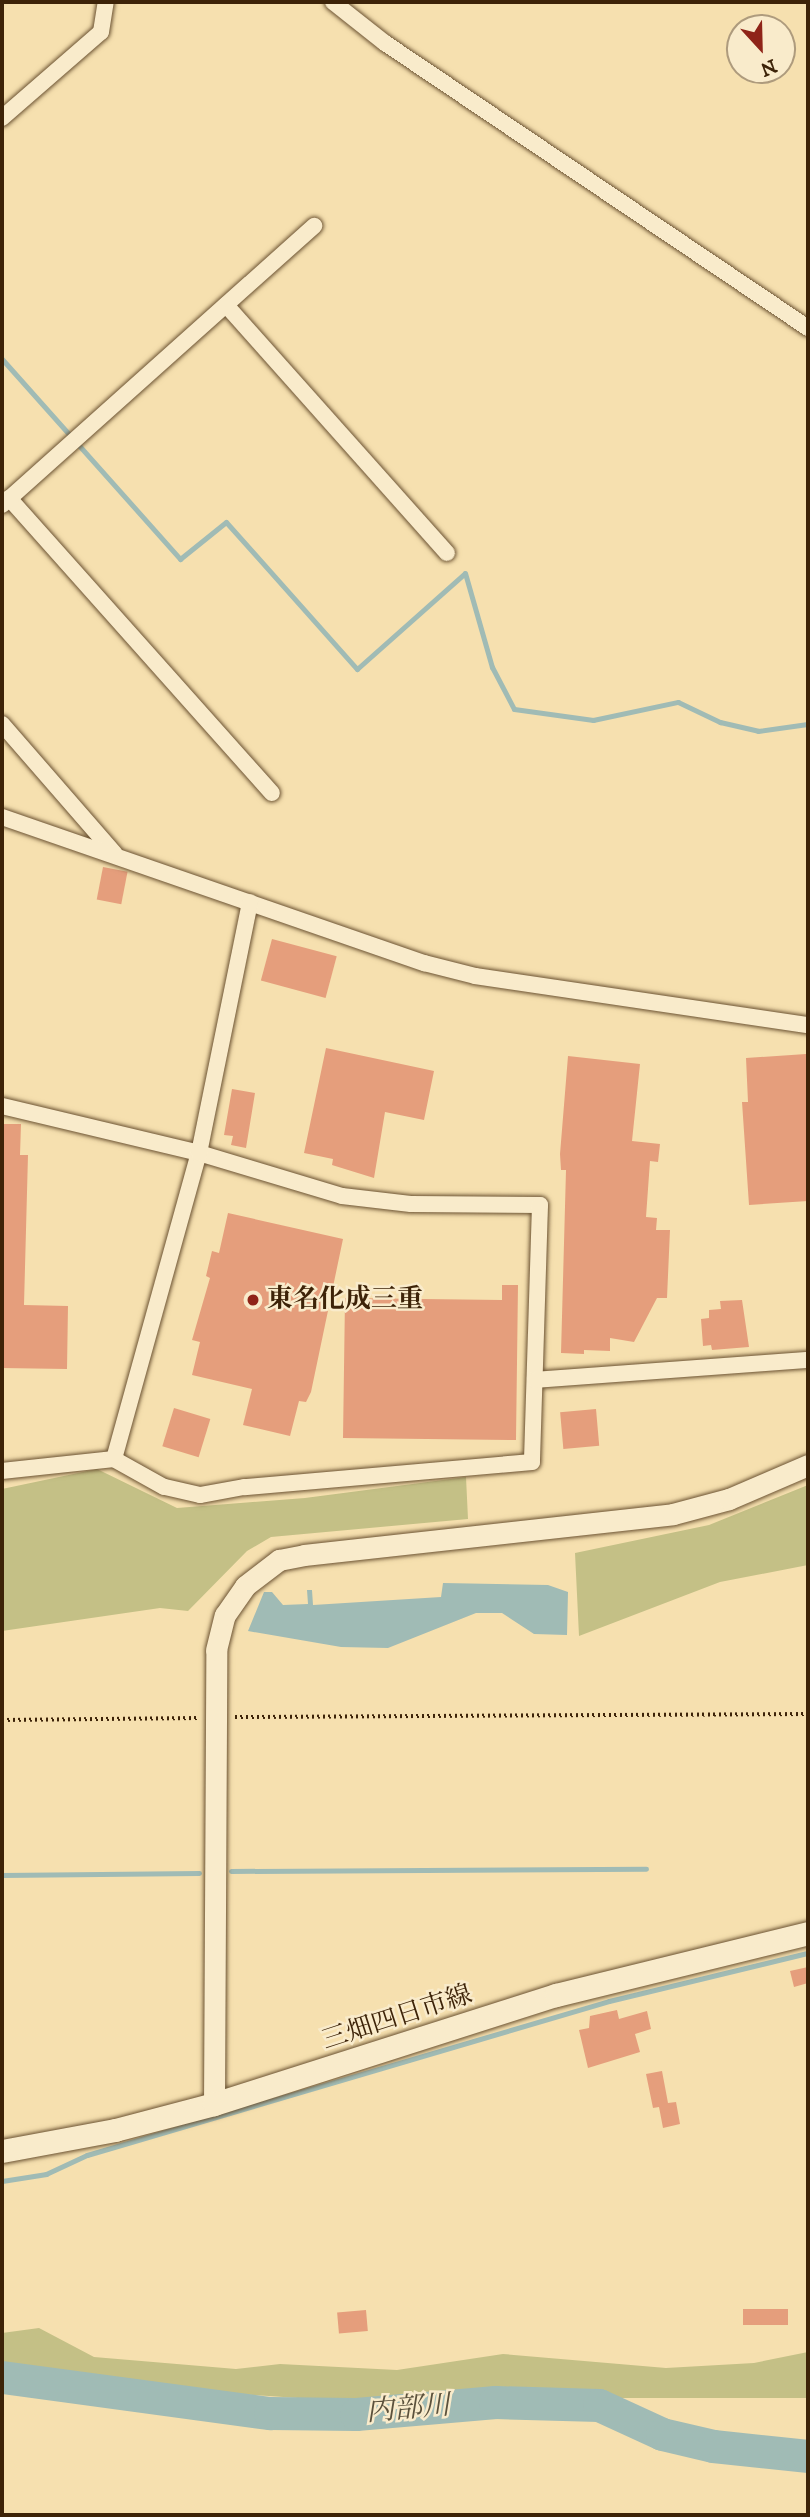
<!DOCTYPE html>
<html>
<head>
<meta charset="utf-8">
<style>
	body { margin:0 }
	#map { position:relative; width:810px; height:2517px; overflow:hidden; background:#f6e0af; font-family:"IM FELL DW Pica","Noto Serif JP",serif }
	div>[style] { position:absolute }
	.green>* { inset:0; background:#c4c086 }
	.water>* { inset:0; background:#a0bbb5 }
	.stream>* { height:5px; margin:-2.5px; padding:0 2.5px; transform-origin:2.5px; border-radius:2.5px; background:#a0bbb5 }
	.river>* { height:33px; margin:-16.5px; padding:0 16.5px; transform-origin:16.5px; border-radius:16.5px; background:#a0bbb5 }
	.building>* { inset:0; background:#e59e7c; transform-origin:0 0 }
	.path>* { height:3.5px; margin-top:-1.75px; transform-origin:0; background:repeating-linear-gradient(90deg,#3d2308 0 2px,transparent 0 5.5px) }
	.roads { filter:drop-shadow(0 0 2px #6b5232) drop-shadow(0 0 2px #6b5232) }
	.minor>* { height:16px; margin:-8px; padding:0 8px; transform-origin:8px; border-radius:8px; background:#f9ebcb }
	.tertiary>* { height:21px; margin:-10.5px; padding:0 10.5px; transform-origin:10.5px; border-radius:10.5px; background:#f9ebcb }
	.secondary>* { height:23px; margin:-11.5px; padding:0 11.5px; transform-origin:11.5px; border-radius:11.5px; background:#f9ebcb }
	.dots>* { width:19px; height:19px; translate:-50% -50%; box-sizing:border-box; border:4px solid #f9ebcb; border-radius:50% }
	span { translate:-50% -50%; white-space:nowrap; text-align:center; line-height:1.15; -webkit-text-stroke:5px #f9ebcb; paint-order:stroke }
	.poi-label { font-size:26px; color:#3d2308; font-weight:700 }
	.left { translate:0 -50%; text-align:left }
	.street-label { font-size:26px; color:#3d2308 }
	.water-label { font-size:28px; color:#5b513c; font-style:italic }
	.frame { position:absolute; inset:0; border:4px solid #3d2308; pointer-events:none }
	.north { position:absolute; left:726px; top:14px; width:70px; height:70px; box-sizing:border-box; background:#f9ebcb; border:2px solid #ae9b7d; border-radius:50%; rotate:158deg; font-size:19px; font-weight:700; line-height:28px; text-align:center; color:#3d2308 }
	.north::after { content:''; display:block; margin:auto; width:24px; height:32px; background:#8f2418; clip-path:polygon(50% 0,100% 100%,50% 72%,0 100%) }
</style>
</head>
<body>
<div id="map">
	<div class="green">
		<div style="clip-path:polygon(97px 1469px,177px 1508px,305px 1498px,466px 1477px,468px 1519px,271px 1537px,247px 1551px,188px 1611px,160px 1608px,2px 1631px,2px 1489px)"></div>
		<div style="clip-path:polygon(808px 1485px,808px 1565px,720px 1582px,579px 1636px,575px 1553px,709px 1525px)"></div>
		<div style="clip-path:polygon(39px 2328px,94px 2357px,236px 2369px,280px 2364px,397px 2370px,503px 2354px,666px 2368px,754px 2363px,808px 2352px,808px 2398px,298px 2398px,89px 2384px,2px 2366px,2px 2333px)"></div>
	</div>
	<div class="water">
		<div style="clip-path:polygon(443px 1583px,548px 1585px,568px 1592px,567px 1635px,534px 1634px,502px 1613px,476px 1613px,388px 1648px,341px 1647px,248px 1631px,264px 1592px,272px 1592px,283px 1605px,308px 1604px,307px 1590px,312px 1590px,313px 1605px,441px 1597px)"></div>
	</div>
	<div class="stream">
		<div style="left:2px;top:359px;width:268px;rotate:48.3deg"></div>
		<div style="left:180px;top:559px;width:59px;rotate:-38.8deg"></div>
		<div style="left:226px;top:522px;width:197px;rotate:48.3deg"></div>
		<div style="left:357px;top:669px;width:144px;rotate:-41.6deg"></div>
		<div style="left:465px;top:573px;width:98px;rotate:74deg"></div>
		<div style="left:492px;top:667px;width:47px;rotate:62.4deg"></div>
		<div style="left:514px;top:709px;width:80px;rotate:7.9deg"></div>
		<div style="left:593px;top:720px;width:87px;rotate:-12deg"></div>
		<div style="left:678px;top:702px;width:47px;rotate:25.5deg"></div>
		<div style="left:720px;top:722px;width:39px;rotate:13deg"></div>
		<div style="left:758px;top:731px;width:50px;rotate:-8deg"></div>
		<div style="left:231px;top:1871px;width:415px;rotate:-0.3deg"></div>
		<div style="left:2px;top:1875px;width:197px;rotate:-0.6deg"></div>
		<div style="left:2px;top:2181px;width:45px;rotate:-9deg"></div>
		<div style="left:46px;top:2174px;width:45px;rotate:-24.9deg"></div>
		<div style="left:87px;top:2155px;width:544px;rotate:-16.44deg"></div>
		<div style="left:609px;top:2001px;width:205px;rotate:-13.6deg"></div>
	</div>
	<div class="river">
		<div style="left:2px;top:2377px;width:270px;rotate:7.7deg"></div>
		<div style="left:270px;top:2413px;width:86px;rotate:0.7deg"></div>
		<div style="left:356px;top:2414px;width:140px;rotate:-4.9deg"></div>
		<div style="left:495px;top:2402px;width:104px;rotate:1.7deg"></div>
		<div style="left:599px;top:2405px;width:69px;rotate:24.7deg"></div>
		<div style="left:662px;top:2434px;width:52px;rotate:13.2deg"></div>
		<div style="left:713px;top:2446px;width:96px;rotate:6deg"></div>
	</div>
	<div class="building">
		<div style="left:103px;top:867px;width:25px;height:33px;rotate:11deg"></div>
		<div style="left:272px;top:939px;width:67px;height:43px;rotate:15deg"></div>
		<div style="clip-path:polygon(326px 1048px,434px 1071px,424px 1120px,385px 1112px,374px 1178px,332px 1165px,333px 1159px,304px 1153px)"></div>
		<div style="clip-path:polygon(806px 1054px,808px 1201px,749px 1205px,742px 1102px,748px 1102px,746px 1058px)"></div>
		<div style="clip-path:polygon(568px 1056px,640px 1064px,632px 1141px,660px 1144px,658px 1162px,650px 1161px,646px 1217px,657px 1218px,656px 1230px,670px 1230px,667px 1298px,657px 1298px,634px 1342px,610px 1338px,610px 1351px,584px 1350px,584px 1354px,561px 1353px,566px 1170px,561px 1170px,560px 1154px)"></div>
		<div style="clip-path:polygon(232px 1089px,255px 1093px,246px 1148px,231px 1145px,233px 1136px,224px 1135px)"></div>
		<div style="clip-path:polygon(2px 1124px,21px 1124px,20px 1155px,28px 1155px,24px 1305px,68px 1306px,67px 1369px,2px 1368px)"></div>
		<div style="clip-path:polygon(228px 1213px,343px 1239px,311px 1392px,306px 1402px,299px 1401px,290px 1436px,243px 1425px,252px 1389px,192px 1375px,200px 1342px,192px 1340px,210px 1278px,206px 1276px,212px 1251px,219px 1253px)"></div>
		<div style="clip-path:polygon(502px 1285px,518px 1285px,516px 1440px,343px 1438px,345px 1298px,502px 1300px)"></div>
		<div style="clip-path:polygon(742px 1300px,749px 1347px,712px 1350px,711px 1345px,703px 1346px,701px 1319px,709px 1318px,709px 1310px,721px 1309px,720px 1301px)"></div>
		<div style="left:174px;top:1408px;width:38px;height:40px;rotate:17deg"></div>
		<div style="left:596px;top:1409px;width:37px;height:36px;rotate:85deg"></div>
		<div style="clip-path:polygon(808px 1967px,808px 1983px,794px 1987px,790px 1971px)"></div>
		<div style="clip-path:polygon(617px 2010px,619px 2019px,647px 2011px,651px 2029px,635px 2034px,640px 2052px,588px 2068px,579px 2030px,589px 2028px,590px 2016px)"></div>
		<div style="clip-path:polygon(662px 2071px,668px 2103px,676px 2102px,680px 2124px,663px 2128px,659px 2107px,653px 2108px,646px 2074px)"></div>
		<div style="left:788px;top:2309px;width:16px;height:45px;rotate:90deg"></div>
		<div style="left:366px;top:2310px;width:21px;height:29px;rotate:85deg"></div>
	</div>
	<div class="path">
		<div style="left:235px;top:1717px;width:573px;rotate:-0.3deg"></div>
		<div style="left:2px;top:1720px;width:197px;rotate:-0.6deg"></div>
	</div>
	<div class="roads">
		<div class="minor">
			<div style="left:333px;top:2px;width:66px;rotate:38.3deg"></div>
			<div style="left:385px;top:43px;width:510px;rotate:33.97deg"></div>
			<div style="left:2px;top:118px;width:131px;rotate:-41deg"></div>
			<div style="left:101px;top:32px;width:30px;rotate:-81deg"></div>
			<div style="left:226px;top:305px;width:332px;rotate:48.3deg"></div>
			<div style="left:9px;top:498px;width:395px;rotate:48.3deg"></div>
			<div style="left:2px;top:505px;width:419px;rotate:-41.8deg"></div>
			<div style="left:2px;top:724px;width:172px;rotate:49deg"></div>
			<div style="left:2px;top:817px;width:447px;rotate:19.1deg"></div>
			<div style="left:424px;top:963px;width:53px;rotate:14.3deg"></div>
			<div style="left:475px;top:976px;width:337px;rotate:8.4deg"></div>
			<div style="left:2px;top:1106px;width:203px;rotate:13.4deg"></div>
			<div style="left:199px;top:1153px;width:149px;rotate:16.7deg"></div>
			<div style="left:342px;top:1196px;width:69px;rotate:6.6deg"></div>
			<div style="left:411px;top:1204px;width:129px;rotate:0.4deg"></div>
			<div style="left:540px;top:1205px;width:257px;rotate:91.8deg"></div>
			<div style="left:532px;top:1462px;width:289px;rotate:175deg"></div>
			<div style="left:244px;top:1487px;width:45px;rotate:169.7deg"></div>
			<div style="left:200px;top:1495px;width:37px;rotate:-167deg"></div>
			<div style="left:164px;top:1487px;width:57px;rotate:-150.8deg"></div>
			<div style="left:114px;top:1459px;width:113px;rotate:173.9deg"></div>
			<div style="left:535px;top:1380px;width:274px;rotate:-4.2deg"></div>
			<div style="left:114px;top:1459px;width:318px;rotate:-74.5deg"></div>
			<div style="left:199px;top:1153px;width:256px;rotate:-78.5deg"></div>
		</div>
		<div class="tertiary">
			<div style="left:214px;top:2104px;width:454px;rotate:-89.7deg"></div>
			<div style="left:216px;top:1650px;width:36px;rotate:-76deg"></div>
			<div style="left:225px;top:1615px;width:35px;rotate:-55deg"></div>
			<div style="left:245px;top:1586px;width:43px;rotate:-37.4deg"></div>
			<div style="left:279px;top:1560px;width:25px;rotate:-11deg"></div>
			<div style="left:304px;top:1555px;width:371px;rotate:-6.3deg"></div>
			<div style="left:673px;top:1514px;width:58px;rotate:-15deg"></div>
			<div style="left:729px;top:1499px;width:86px;rotate:-23.3deg"></div>
		</div>
		<div class="secondary">
			<div style="left:2px;top:2151px;width:115px;rotate:-10.5deg"></div>
			<div style="left:115px;top:2130px;width:102px;rotate:-14.7deg"></div>
			<div style="left:214px;top:2104px;width:359px;rotate:-17.7deg"></div>
			<div style="left:556px;top:1995px;width:260px;rotate:-13.8deg"></div>
		</div>
	</div>
	<div class="dots">
		<div style="left:253px;top:1300px;background:#8f2418"></div>
	</div>
	<div class="poi-label">
		<span class="left" style="left:267px;top:1300px">東名化成三重</span>
	</div>
	<div class="street-label">
		<span style="left:397px;top:2018px;rotate:-18deg">三畑四日市線</span>
	</div>
	<div class="water-label">
		<span style="left:408px;top:2409px;rotate:-5deg">内部川</span>
	</div>
	<div class="frame"></div>
	<div class="north">N</div>
</div>
</body>
</html>
